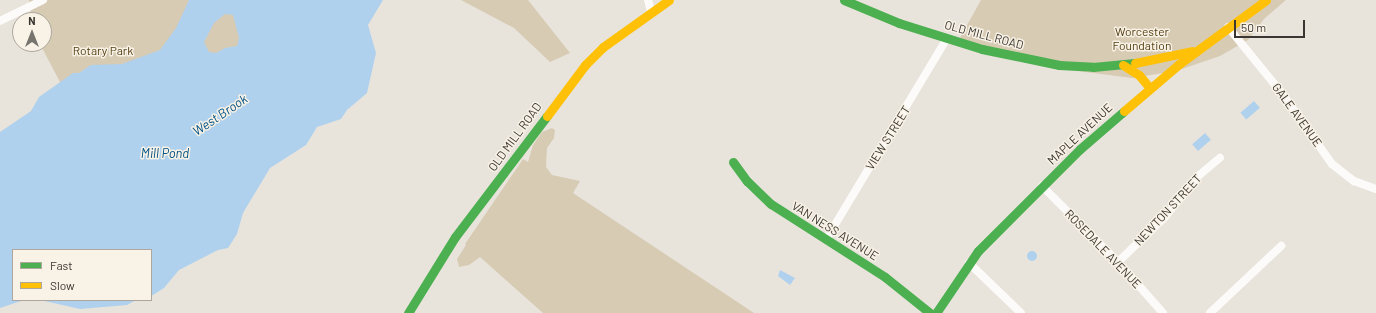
<!DOCTYPE html>
<html>
<head>
<meta charset="utf-8">
<style>
	body { margin:0 }
	#map { position:relative; width:1376px; height:313px; overflow:hidden; background:#e8e4dc; font-family:Barlow,sans-serif }
	div>[style] { position:absolute }
	.green>* { inset:0; background:#d7cbb4 }
	.water>* { inset:0; background:#b0d1ed; transform-origin:0 0 }
	.round { border-radius:50% }
	.street>* { height:8px; margin:-4px; padding:0 4px; transform-origin:4px; border-radius:4px; background:#fcfbfa }
	.fast>* { height:9px; margin:-4.5px; padding:0 4.5px; transform-origin:4.5px; border-radius:4.5px; background:#4caf50 }
	.slow>* { height:9px; margin:-4.5px; padding:0 4.5px; transform-origin:4.5px; border-radius:4.5px; background:#ffc107 }
	span { translate:-50% -50%; white-space:nowrap; text-align:center; line-height:1.15; -webkit-text-stroke:3px #f9f2e6; paint-order:stroke }
	.park-label { font-size:12px; color:#533e12 }
	.street-label { font-size:12px; color:#3a3732 }
	.water-label { font-size:13px; color:#005286; font-style:italic }
	.legend { position:absolute; left:12px; top:249px; width:140px; height:52px; box-sizing:border-box; background:#f9f2e6; border:1px solid #ada79e; margin:0; padding:5px 7px; list-style:none; font-size:12px; color:#3a3732 }
	.legend li { display:flex; align-items:center; gap:8px; height:20px }
	.legend b { width:20px; border:1px solid #ada79e }
	.north { position:absolute; left:12px; top:12px; width:40px; height:40px; box-sizing:border-box; background:#f9f2e6; border:1px solid #ada79e; border-radius:50%; rotate:0deg; font-size:11px; font-weight:700; line-height:16px; text-align:center; color:#3a3732 }
	.north::after { content:''; display:block; margin:auto; width:14px; height:18px; background:#77746e; clip-path:polygon(50% 0,100% 100%,50% 72%,0 100%) }
	.scale { position:absolute; left:1234px; top:20px; width:71px; height:18px; box-sizing:border-box; border:2px solid #3a3732; border-top:0; padding-left:5px; font-size:12px; line-height:14px; white-space:nowrap; color:#3a3732; -webkit-text-stroke:3px #f9f2e6; paint-order:stroke }
</style>
</head>
<body>
<div id="map">
	<div class="green">
		<div style="clip-path:polygon(29px 0,229px 0,251px 65px,60px 82px,40px 44px,44px 44px,44px 20px,32px 20px)"></div>
		<div style="clip-path:polygon(461px 0,528px 0,570px 53px,550px 62px,514px 28px)"></div>
		<div style="clip-path:polygon(981px 0,1286px 0,1264px 19px,1248px 40px,1220px 56px,1176px 71px,1132px 78px,1046px 67px,956px 45px)"></div>
		<div style="clip-path:polygon(552px 128px,555px 130px,554px 138px,547px 148px,546px 167px,552px 175px,580px 181px,573px 193px,754px 313px,543px 313px,480px 257px,469px 265px,459px 267px,457px 259px,466px 245px,465px 244px,523px 159px,528px 162px,533px 145px,542px 132px)"></div>
	</div>
	<div class="water">
		<div style="clip-path:polygon(evenodd,189px 0,383px 0,368px 25px,376px 53px,367px 93px,347px 110px,341px 119px,317px 127px,306px 145px,270px 168px,243px 213px,237px 234px,228px 248px,218px 250px,179px 270px,164px 288px,153px 295px,151px 296px,151px 250px,13px 250px,13px 300px,24px 300px,0 308px,0 132px,31px 111px,39px 97px,73px 73px,79px 73px,91px 65px,122px 64px,160px 50px,176px 28px,189px 0,225px 14px,233px 15px,239px 38px,237px 46px,225px 48px,216px 53px,209px 52px,204px 42px,214px 23px,225px 14px)"></div>
		<div style="left:1254px;top:101px;width:9px;height:18px;rotate:49deg"></div>
		<div style="left:1205px;top:133px;width:9px;height:17px;rotate:49deg"></div>
		<div class="round" style="left:1027px;top:251px;width:10px;height:10px"></div>
		<div style="clip-path:polygon(780px 270px,795px 278px,790px 285px,778px 276px)"></div>
		<div style="clip-path:polygon(40px 300px,136px 300px,127px 305px,80px 309px)"></div>
	</div>
	<div class="street">
		<div style="left:648px;top:0;width:11px;rotate:75deg"></div>
		<div style="left:0;top:21px;width:48px;rotate:-26deg"></div>
		<div style="left:1228px;top:27px;width:89px;rotate:50.9deg"></div>
		<div style="left:1284px;top:96px;width:83px;rotate:54.8deg"></div>
		<div style="left:1332px;top:164px;width:28px;rotate:38deg"></div>
		<div style="left:1354px;top:181px;width:23px;rotate:20deg"></div>
		<div style="left:1042px;top:186px;width:107px;rotate:45deg"></div>
		<div style="left:1118px;top:262px;width:68px;rotate:48.6deg"></div>
		<div style="left:827px;top:238px;width:233px;rotate:-59deg"></div>
		<div style="left:1118px;top:262px;width:65px;rotate:-43.8deg"></div>
		<div style="left:1165px;top:217px;width:51px;rotate:-51.3deg"></div>
		<div style="left:1197px;top:177px;width:30px;rotate:-40deg"></div>
		<div style="left:969px;top:263px;width:72px;rotate:43.9deg"></div>
		<div style="left:1210px;top:313px;width:98px;rotate:-43.3deg"></div>
	</div>
	<div class="fast">
		<div style="left:844px;top:0;width:60px;rotate:22.7deg"></div>
		<div style="left:899px;top:23px;width:87px;rotate:17.4deg"></div>
		<div style="left:982px;top:49px;width:79px;rotate:11.7deg"></div>
		<div style="left:1059px;top:65px;width:34px;rotate:3deg"></div>
		<div style="left:1093px;top:67px;width:42px;rotate:-5.4deg"></div>
		<div style="left:733px;top:162px;width:24px;rotate:54deg"></div>
		<div style="left:747px;top:181px;width:33px;rotate:44deg"></div>
		<div style="left:771px;top:204px;width:135px;rotate:32.6deg"></div>
		<div style="left:885px;top:277px;width:58px;rotate:38.7deg"></div>
		<div style="left:408px;top:313px;width:89px;rotate:-58.3deg"></div>
		<div style="left:455px;top:237px;width:152px;rotate:-52.8deg"></div>
		<div style="left:936px;top:313px;width:75px;rotate:-55.9deg"></div>
		<div style="left:978px;top:251px;width:144px;rotate:-45deg"></div>
		<div style="left:1080px;top:149px;width:58px;rotate:-40.8deg"></div>
	</div>
	<div class="slow">
		<div style="left:1135px;top:63px;width:58px;rotate:-11.9deg"></div>
		<div style="left:1123px;top:65px;width:19px;rotate:32deg"></div>
		<div style="left:1139px;top:75px;width:17px;rotate:50deg"></div>
		<div style="left:1124px;top:111px;width:72px;rotate:-40.5deg"></div>
		<div style="left:1179px;top:64px;width:108px;rotate:-36.3deg"></div>
		<div style="left:547px;top:116px;width:64px;rotate:-53.3deg"></div>
		<div style="left:585px;top:65px;width:25px;rotate:-45deg"></div>
		<div style="left:603px;top:47px;width:81px;rotate:-35.5deg"></div>
	</div>
	<div class="park-label">
		<span style="left:1142px;top:39px">Worcester<br>Foundation</span>
		<span style="left:103px;top:51px">Rotary Park</span>
	</div>
	<div class="street-label">
		<span style="left:984px;top:35px;rotate:15deg">OLD MILL ROAD</span>
		<span style="left:1297px;top:115px;rotate:54deg">GALE AVENUE</span>
		<span style="left:1080px;top:134px;rotate:-43deg">MAPLE AVENUE</span>
		<span style="left:515px;top:137px;rotate:-54deg">OLD MILL ROAD</span>
		<span style="left:888px;top:138px;rotate:-58deg">VIEW STREET</span>
		<span style="left:1168px;top:210px;rotate:-47deg">NEWTON STREET</span>
		<span style="left:835px;top:231px;rotate:32deg">VAN NESS AVENUE</span>
		<span style="left:1103px;top:249px;rotate:46deg">ROSEDALE AVENUE</span>
	</div>
	<div class="water-label">
		<span style="left:220px;top:115px;rotate:-34deg">West Brook</span>
		<span style="left:165px;top:153px">Mill Pond</span>
	</div>
	<ul class="legend">
	<li><b style="height:5px;background:#4caf50"></b>Fast</li>
	<li><b style="height:5px;background:#ffc107"></b>Slow</li>
	</ul>
	<div class="north">N</div>
	<div class="scale">50 m</div>
</div>
</body>
</html>
